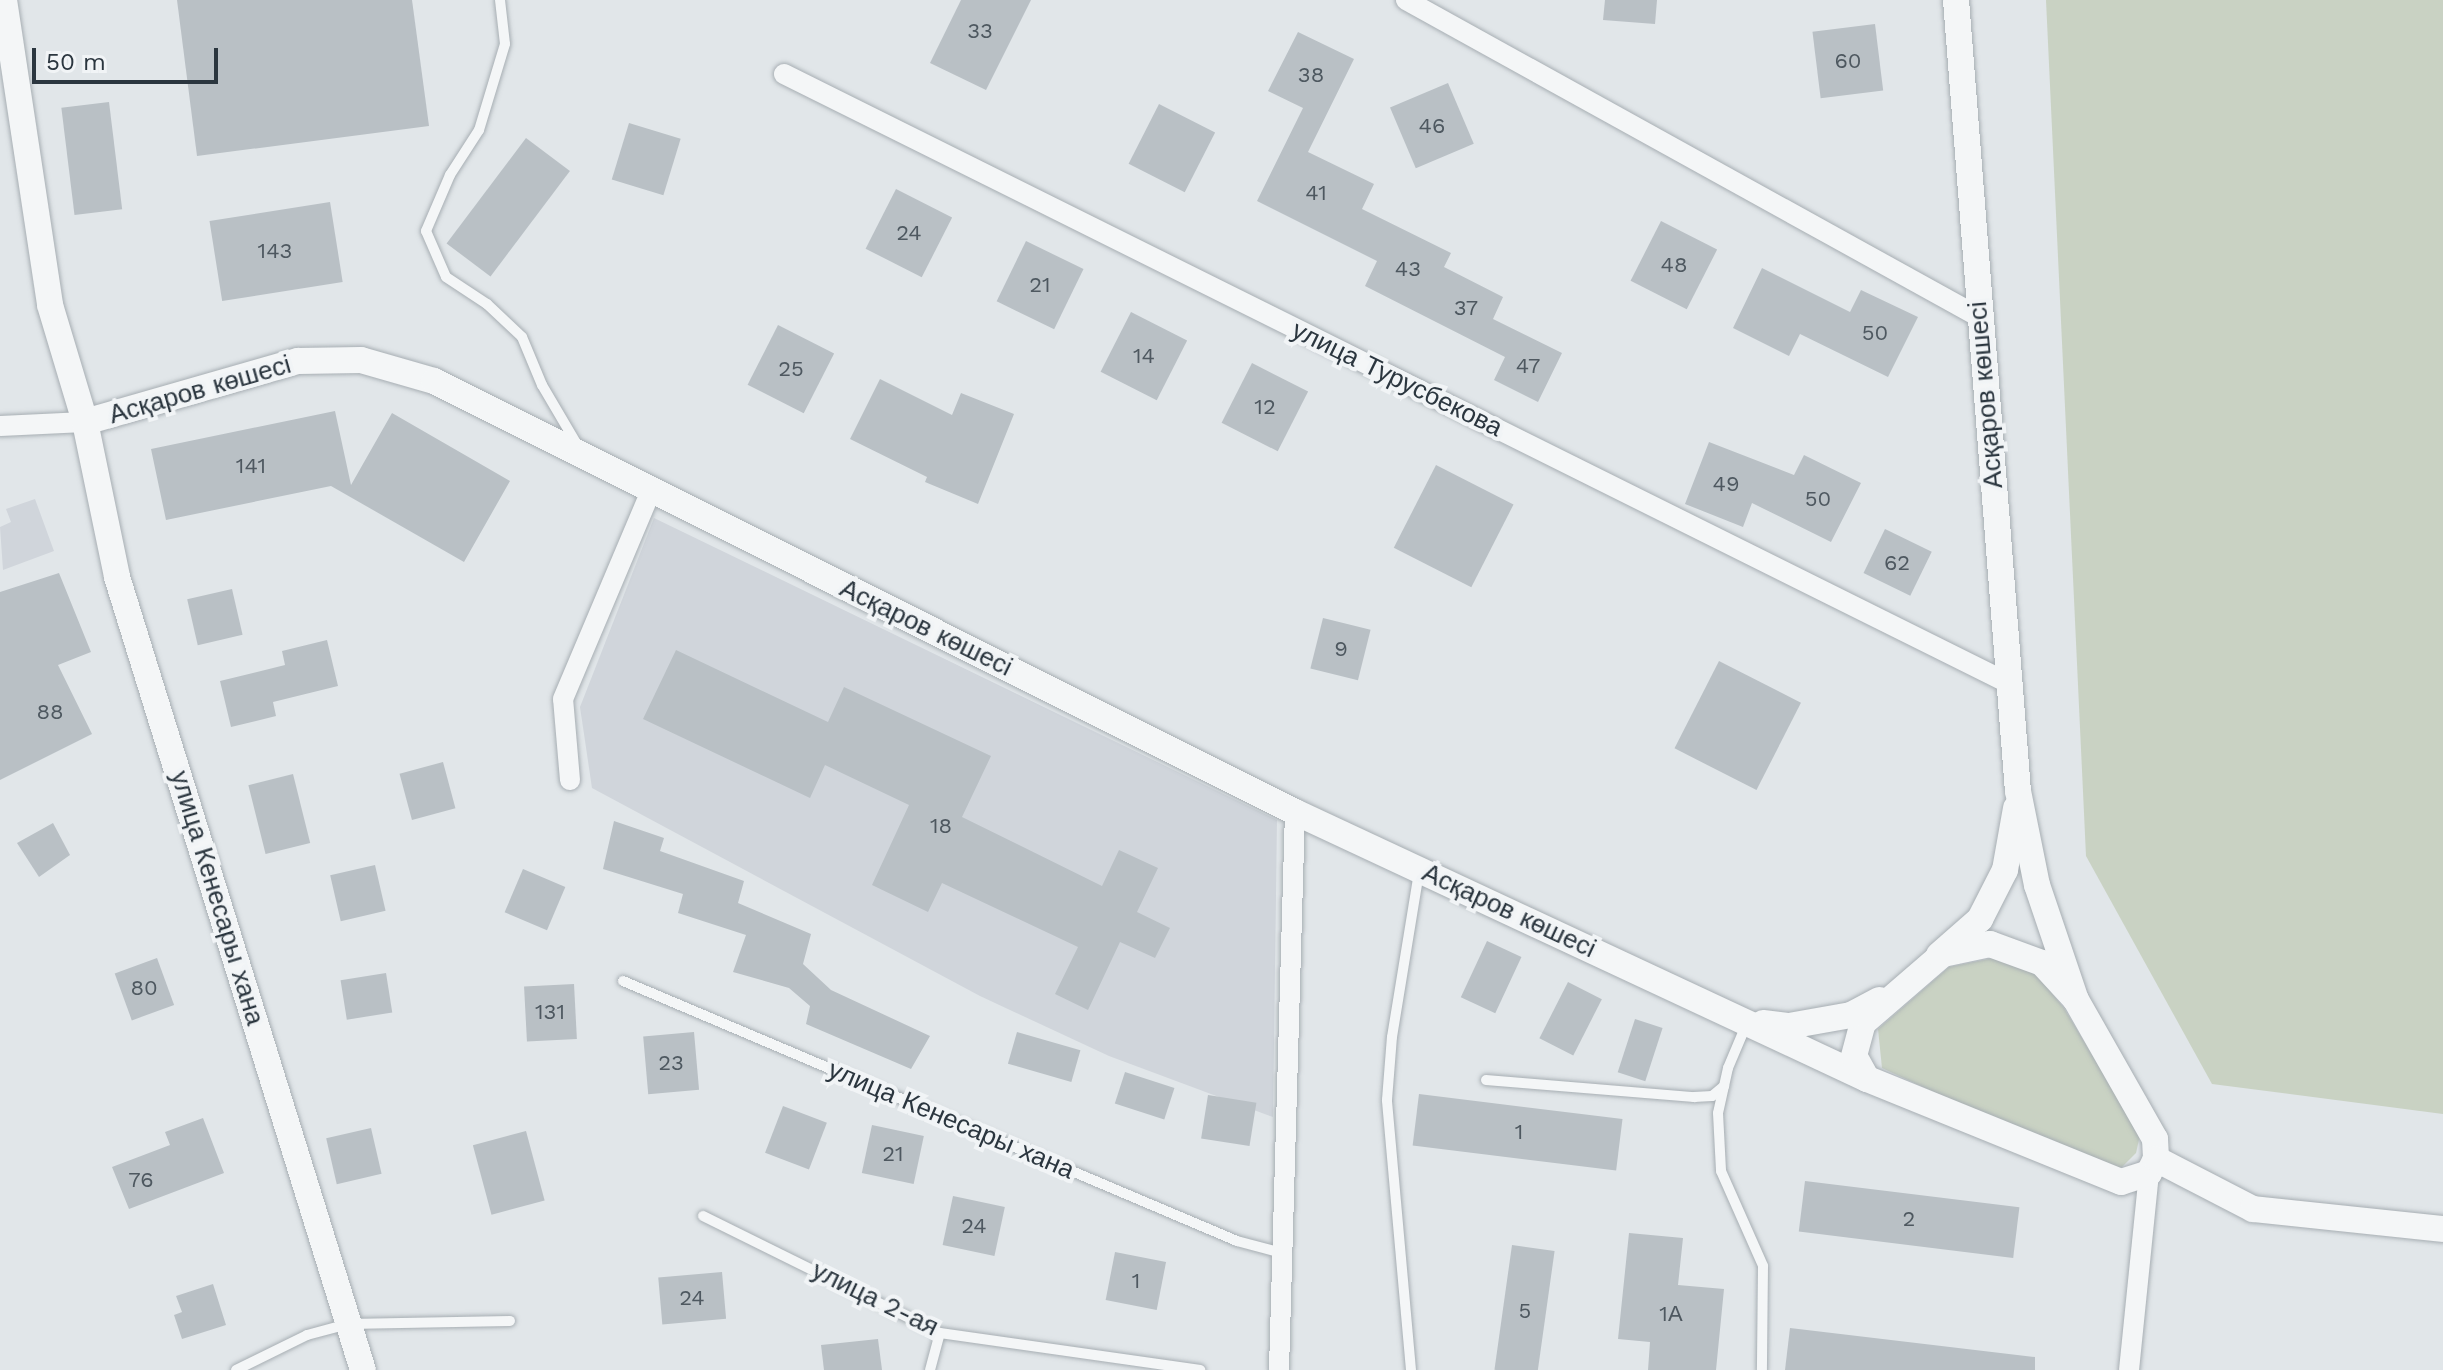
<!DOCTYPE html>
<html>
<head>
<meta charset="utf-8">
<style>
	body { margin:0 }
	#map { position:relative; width:2443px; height:1370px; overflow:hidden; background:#e1e6e9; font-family:"Work Sans",sans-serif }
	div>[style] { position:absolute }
	.built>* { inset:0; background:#d0d5db }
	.green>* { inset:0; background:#c9d2c3 }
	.building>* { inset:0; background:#b9c0c5; transform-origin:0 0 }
	.roads { filter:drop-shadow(0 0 2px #a7aeb3) drop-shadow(0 0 2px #a7aeb3) }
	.service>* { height:10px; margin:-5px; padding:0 5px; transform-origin:5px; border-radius:5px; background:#f4f6f7 }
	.minor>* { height:20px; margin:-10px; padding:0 10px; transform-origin:10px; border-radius:10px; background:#f4f6f7 }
	.tertiary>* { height:26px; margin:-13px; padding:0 13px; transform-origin:13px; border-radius:13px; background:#f4f6f7 }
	span { translate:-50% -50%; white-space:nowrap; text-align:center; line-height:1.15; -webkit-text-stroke:8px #f1f4f6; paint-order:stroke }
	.number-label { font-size:22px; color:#4e5860 }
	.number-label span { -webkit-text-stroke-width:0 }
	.street-label { font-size:26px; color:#2b363f }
	.scale { position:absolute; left:32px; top:48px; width:186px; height:36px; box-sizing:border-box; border:4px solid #2b363f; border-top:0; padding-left:10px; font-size:24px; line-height:28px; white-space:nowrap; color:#2b363f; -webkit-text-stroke:6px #f1f4f6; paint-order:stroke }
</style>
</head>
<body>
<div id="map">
	<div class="built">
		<div style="clip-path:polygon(35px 499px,54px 551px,3px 570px,0 527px,11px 522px,6px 509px)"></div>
		<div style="clip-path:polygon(654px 518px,1277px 820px,1273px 1117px,1109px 1056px,980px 996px,592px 788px,580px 707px)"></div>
	</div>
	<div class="green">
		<div style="clip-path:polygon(2046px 0,2443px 0,2443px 1114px,2212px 1084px,2086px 856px)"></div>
		<div style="clip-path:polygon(1993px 958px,2035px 973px,2064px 1008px,2140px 1135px,2136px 1153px,2122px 1167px,2101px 1170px,1882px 1068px,1878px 1029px,1949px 967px)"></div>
	</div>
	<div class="building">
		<div style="clip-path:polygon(177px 0,412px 0,429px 126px,197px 156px)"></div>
		<div style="clip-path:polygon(961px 0,1031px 0,986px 90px,930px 63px)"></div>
		<div style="clip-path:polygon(1605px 0,1657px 0,1655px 24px,1603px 20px)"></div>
		<div style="left:1875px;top:24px;width:67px;height:63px;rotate:83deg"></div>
		<div style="clip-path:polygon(1298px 32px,1354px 59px,1308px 152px,1374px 184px,1362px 209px,1451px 253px,1444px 267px,1503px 297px,1493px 319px,1562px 353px,1538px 402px,1494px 380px,1505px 357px,1365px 286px,1377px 261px,1257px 201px,1303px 108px,1268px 91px)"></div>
		<div style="left:1448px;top:83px;width:66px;height:63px;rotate:67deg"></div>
		<div style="left:109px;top:102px;width:108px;height:48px;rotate:83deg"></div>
		<div style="left:1159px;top:104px;width:63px;height:67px;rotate:27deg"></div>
		<div style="left:629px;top:123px;width:54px;height:59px;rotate:17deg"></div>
		<div style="left:526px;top:138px;width:55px;height:132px;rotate:37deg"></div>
		<div style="left:896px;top:189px;width:63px;height:67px;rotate:27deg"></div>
		<div style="left:330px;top:202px;width:81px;height:122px;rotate:81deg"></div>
		<div style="left:1661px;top:221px;width:63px;height:67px;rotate:27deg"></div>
		<div style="left:1026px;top:241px;width:64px;height:67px;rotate:26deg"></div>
		<div style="clip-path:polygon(1762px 268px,1850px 312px,1861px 290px,1918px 317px,1888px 377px,1800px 334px,1789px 356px,1733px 328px)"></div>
		<div style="left:1131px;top:312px;width:63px;height:67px;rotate:27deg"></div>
		<div style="left:778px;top:325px;width:63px;height:67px;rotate:27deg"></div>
		<div style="left:1252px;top:363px;width:63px;height:67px;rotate:27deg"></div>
		<div style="clip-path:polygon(880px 379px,952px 415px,961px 393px,1014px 414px,978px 504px,925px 482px,927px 477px,850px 439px)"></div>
		<div style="clip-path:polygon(335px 411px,351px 485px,392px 413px,510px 481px,464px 562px,331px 486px,166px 520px,151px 449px)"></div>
		<div style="clip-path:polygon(1709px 442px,1794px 475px,1804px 455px,1861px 483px,1831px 542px,1752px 503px,1743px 527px,1685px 504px)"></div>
		<div style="left:1436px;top:465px;width:87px;height:93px;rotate:27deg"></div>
		<div style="left:1885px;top:529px;width:52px;height:49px;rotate:26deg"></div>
		<div style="clip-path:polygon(59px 573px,91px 652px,58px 665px,92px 734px,0 780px,0 592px)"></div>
		<div style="left:232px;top:589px;width:47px;height:46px;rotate:77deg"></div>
		<div style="left:1323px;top:618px;width:49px;height:52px;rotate:14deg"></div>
		<div style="clip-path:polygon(327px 640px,338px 686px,273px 702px,276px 716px,231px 727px,220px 681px,285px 665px,282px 651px)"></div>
		<div style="clip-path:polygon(676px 650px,828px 722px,844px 687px,991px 756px,962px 817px,1102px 886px,1119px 850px,1158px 868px,1137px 912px,1170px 928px,1155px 958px,1120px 942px,1088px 1010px,1055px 994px,1078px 947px,942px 883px,928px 912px,872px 885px,909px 805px,825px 765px,810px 798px,643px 719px)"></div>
		<div style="left:1719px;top:661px;width:92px;height:98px;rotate:27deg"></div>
		<div style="left:443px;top:762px;width:48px;height:45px;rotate:75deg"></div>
		<div style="left:293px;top:774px;width:71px;height:46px;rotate:76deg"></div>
		<div style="clip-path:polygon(614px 821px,664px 838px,660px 851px,744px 881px,738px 903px,811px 934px,803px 964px,831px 990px,930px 1036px,911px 1069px,806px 1024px,810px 1006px,789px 988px,733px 972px,746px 935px,678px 913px,683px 894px,603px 869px)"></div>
		<div style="clip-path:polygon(53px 823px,70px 855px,39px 877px,17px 843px)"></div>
		<div style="left:375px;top:865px;width:47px;height:46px;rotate:77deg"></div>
		<div style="left:523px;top:869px;width:46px;height:47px;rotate:23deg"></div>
		<div style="left:1487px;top:941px;width:38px;height:62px;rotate:25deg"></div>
		<div style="left:157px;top:958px;width:50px;height:45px;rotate:70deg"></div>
		<div style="left:386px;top:973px;width:40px;height:46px;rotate:81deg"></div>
		<div style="left:1568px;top:982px;width:38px;height:63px;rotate:27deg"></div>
		<div style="left:574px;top:984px;width:55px;height:50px;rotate:87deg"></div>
		<div style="left:1635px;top:1019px;width:29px;height:56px;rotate:18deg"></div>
		<div style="left:694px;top:1032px;width:58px;height:51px;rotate:85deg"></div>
		<div style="left:1017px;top:1032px;width:66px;height:33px;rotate:16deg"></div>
		<div style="left:1125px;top:1072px;width:52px;height:33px;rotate:18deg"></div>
		<div style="left:1419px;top:1094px;width:205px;height:52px;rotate:7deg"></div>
		<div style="left:1208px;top:1095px;width:49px;height:44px;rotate:9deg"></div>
		<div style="left:783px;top:1106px;width:47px;height:50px;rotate:21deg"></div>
		<div style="clip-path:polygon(203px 1118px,224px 1173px,129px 1209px,112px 1167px,170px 1145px,165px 1132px)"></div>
		<div style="left:872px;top:1125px;width:53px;height:49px;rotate:12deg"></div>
		<div style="left:371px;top:1128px;width:47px;height:46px;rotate:77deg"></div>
		<div style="left:526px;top:1131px;width:72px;height:55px;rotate:75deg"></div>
		<div style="left:1805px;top:1181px;width:216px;height:51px;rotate:7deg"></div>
		<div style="left:953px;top:1196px;width:53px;height:50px;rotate:12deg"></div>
		<div style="clip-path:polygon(1629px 1233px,1683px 1238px,1678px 1285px,1724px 1289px,1716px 1370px,1648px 1370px,1650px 1342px,1618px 1339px)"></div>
		<div style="left:1512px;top:1245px;width:43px;height:126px;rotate:8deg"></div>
		<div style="left:1115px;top:1252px;width:52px;height:49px;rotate:11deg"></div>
		<div style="left:722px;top:1272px;width:47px;height:64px;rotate:85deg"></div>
		<div style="clip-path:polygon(213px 1284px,226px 1325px,182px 1339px,174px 1315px,182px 1312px,176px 1296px)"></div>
		<div style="clip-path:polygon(1790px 1328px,2035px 1357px,2035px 1370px,1785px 1370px)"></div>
		<div style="clip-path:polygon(878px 1339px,882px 1370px,824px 1370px,821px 1345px)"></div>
	</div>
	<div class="roads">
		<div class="service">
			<div style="left:500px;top:0;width:44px;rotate:83.5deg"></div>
			<div style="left:505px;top:44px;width:90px;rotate:106.8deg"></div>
			<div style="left:479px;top:130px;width:54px;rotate:122.8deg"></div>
			<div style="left:450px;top:175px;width:61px;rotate:113.2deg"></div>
			<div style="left:426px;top:231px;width:50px;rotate:66.5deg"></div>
			<div style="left:446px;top:277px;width:49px;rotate:33.4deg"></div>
			<div style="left:487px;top:304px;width:48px;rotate:43.3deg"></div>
			<div style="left:522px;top:337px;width:52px;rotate:67.4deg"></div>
			<div style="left:542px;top:385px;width:71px;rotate:59.5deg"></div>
			<div style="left:623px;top:981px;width:667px;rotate:22.95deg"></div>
			<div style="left:1237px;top:1241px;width:47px;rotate:14.9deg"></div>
			<div style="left:1747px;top:1023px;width:49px;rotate:112.9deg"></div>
			<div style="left:1728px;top:1068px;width:46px;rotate:102.5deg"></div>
			<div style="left:1718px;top:1113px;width:58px;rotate:87deg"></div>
			<div style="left:1721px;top:1171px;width:104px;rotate:66.1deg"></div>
			<div style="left:1763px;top:1266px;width:104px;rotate:90.6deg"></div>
			<div style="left:1486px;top:1080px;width:209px;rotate:4.7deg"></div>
			<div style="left:1694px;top:1097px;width:18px;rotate:-3deg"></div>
			<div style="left:1712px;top:1096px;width:16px;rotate:-40deg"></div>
			<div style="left:703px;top:1216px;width:264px;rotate:26.3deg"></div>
			<div style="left:940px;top:1333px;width:263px;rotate:8.1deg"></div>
			<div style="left:236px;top:1370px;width:79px;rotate:-26.2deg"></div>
			<div style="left:307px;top:1335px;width:42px;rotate:-15deg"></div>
			<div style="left:348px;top:1324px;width:162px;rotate:-1.1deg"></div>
			<div style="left:930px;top:1370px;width:38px;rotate:-75deg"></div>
			<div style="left:1411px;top:1370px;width:271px;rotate:-95.1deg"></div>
			<div style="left:1387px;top:1100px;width:63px;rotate:-85.5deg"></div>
			<div style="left:1392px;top:1037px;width:167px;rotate:-80.7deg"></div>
		</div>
		<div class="minor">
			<div style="left:1406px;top:0;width:655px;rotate:28.95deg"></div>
			<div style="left:784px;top:74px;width:1369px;rotate:26.45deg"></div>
			<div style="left:0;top:426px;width:85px;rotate:-2.7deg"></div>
			<div style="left:570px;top:780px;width:81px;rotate:-94.9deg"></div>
			<div style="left:563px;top:699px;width:226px;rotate:-67.1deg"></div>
			<div style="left:1279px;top:1370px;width:558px;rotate:-88.36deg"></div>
			<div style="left:2129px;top:1370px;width:198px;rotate:-84.2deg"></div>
		</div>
		<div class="tertiary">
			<div style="left:4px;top:0;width:308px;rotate:81.4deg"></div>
			<div style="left:50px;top:305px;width:122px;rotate:73.3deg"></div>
			<div style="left:85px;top:422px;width:158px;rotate:78.3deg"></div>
			<div style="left:117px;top:577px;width:830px;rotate:72.77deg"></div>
			<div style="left:1956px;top:0;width:793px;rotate:85.52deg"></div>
			<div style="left:2018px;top:791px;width:96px;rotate:78.6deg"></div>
			<div style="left:2037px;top:885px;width:121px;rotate:71.3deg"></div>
			<div style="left:85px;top:422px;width:222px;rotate:-16deg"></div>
			<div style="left:298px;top:361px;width:63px;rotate:-0.9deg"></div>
			<div style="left:361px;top:360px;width:76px;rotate:16deg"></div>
			<div style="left:434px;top:381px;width:963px;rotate:26.59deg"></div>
			<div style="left:1295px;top:812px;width:631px;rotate:25.02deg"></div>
			<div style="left:1990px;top:944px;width:55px;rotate:20.1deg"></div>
			<div style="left:2042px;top:963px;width:50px;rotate:47.4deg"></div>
			<div style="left:2076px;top:1000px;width:160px;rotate:60.4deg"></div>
			<div style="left:2155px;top:1139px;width:20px;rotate:87deg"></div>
			<div style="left:2156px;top:1159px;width:16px;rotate:117deg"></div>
			<div style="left:2149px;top:1173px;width:29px;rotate:162deg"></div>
			<div style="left:2121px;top:1182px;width:274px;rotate:-157.9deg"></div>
			<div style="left:1867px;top:1079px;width:26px;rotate:-119deg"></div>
			<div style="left:1854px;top:1056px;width:34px;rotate:-75deg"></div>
			<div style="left:1863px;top:1023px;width:106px;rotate:-40.8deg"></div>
			<div style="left:1943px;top:954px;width:48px;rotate:-12deg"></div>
			<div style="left:1939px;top:955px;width:55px;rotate:-41.3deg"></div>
			<div style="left:1980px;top:919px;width:55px;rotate:-63deg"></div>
			<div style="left:2005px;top:870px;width:63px;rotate:-79.9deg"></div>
			<div style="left:1763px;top:1023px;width:26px;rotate:7deg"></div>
			<div style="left:1789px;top:1026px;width:63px;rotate:-10.1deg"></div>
			<div style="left:1851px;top:1015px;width:32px;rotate:-28deg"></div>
			<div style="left:2156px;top:1159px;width:109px;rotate:27.3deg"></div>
			<div style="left:2253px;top:1209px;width:191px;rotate:6deg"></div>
		</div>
	</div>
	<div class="number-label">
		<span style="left:980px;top:31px">33</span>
		<span style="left:1848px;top:61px">60</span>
		<span style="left:1311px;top:75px">38</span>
		<span style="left:1432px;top:126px">46</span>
		<span style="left:1316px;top:193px">41</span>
		<span style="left:909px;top:233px">24</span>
		<span style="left:275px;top:251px">143</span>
		<span style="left:1674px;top:265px">48</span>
		<span style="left:1408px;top:269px">43</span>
		<span style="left:1040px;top:285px">21</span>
		<span style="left:1466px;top:308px">37</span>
		<span style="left:1875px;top:333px">50</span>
		<span style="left:1144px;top:356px">14</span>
		<span style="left:1528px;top:366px">47</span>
		<span style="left:791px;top:369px">25</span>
		<span style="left:1265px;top:407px">12</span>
		<span style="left:251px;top:466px">141</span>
		<span style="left:1726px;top:484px">49</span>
		<span style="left:1818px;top:499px">50</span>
		<span style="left:1897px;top:563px">62</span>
		<span style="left:1341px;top:649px">9</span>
		<span style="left:50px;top:712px">88</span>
		<span style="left:941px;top:826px">18</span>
		<span style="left:144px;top:988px">80</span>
		<span style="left:550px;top:1012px">131</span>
		<span style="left:671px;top:1063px">23</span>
		<span style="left:1519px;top:1132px">1</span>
		<span style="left:893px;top:1154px">21</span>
		<span style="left:141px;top:1180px">76</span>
		<span style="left:1909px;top:1219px">2</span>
		<span style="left:974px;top:1226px">24</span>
		<span style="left:1136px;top:1281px">1</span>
		<span style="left:692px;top:1298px">24</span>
		<span style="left:1525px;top:1311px">5</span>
		<span style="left:1671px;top:1314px">1А</span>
	</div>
	<div class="street-label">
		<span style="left:1397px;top:379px;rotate:26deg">улица Турусбекова</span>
		<span style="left:200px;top:390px;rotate:-16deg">Асқаров көшесі</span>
		<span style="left:1986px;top:395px;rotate:-95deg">Асқаров көшесі</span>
		<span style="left:926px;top:628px;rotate:26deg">Асқаров көшесі</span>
		<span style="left:217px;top:898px;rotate:73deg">улица Кенесары хана</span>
		<span style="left:1509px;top:911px;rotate:25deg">Асқаров көшесі</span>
		<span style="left:951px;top:1120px;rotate:23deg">улица Кенесары хана</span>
		<span style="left:875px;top:1299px;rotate:26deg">улица 2-ая</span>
	</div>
	<div class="scale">50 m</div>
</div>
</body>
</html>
